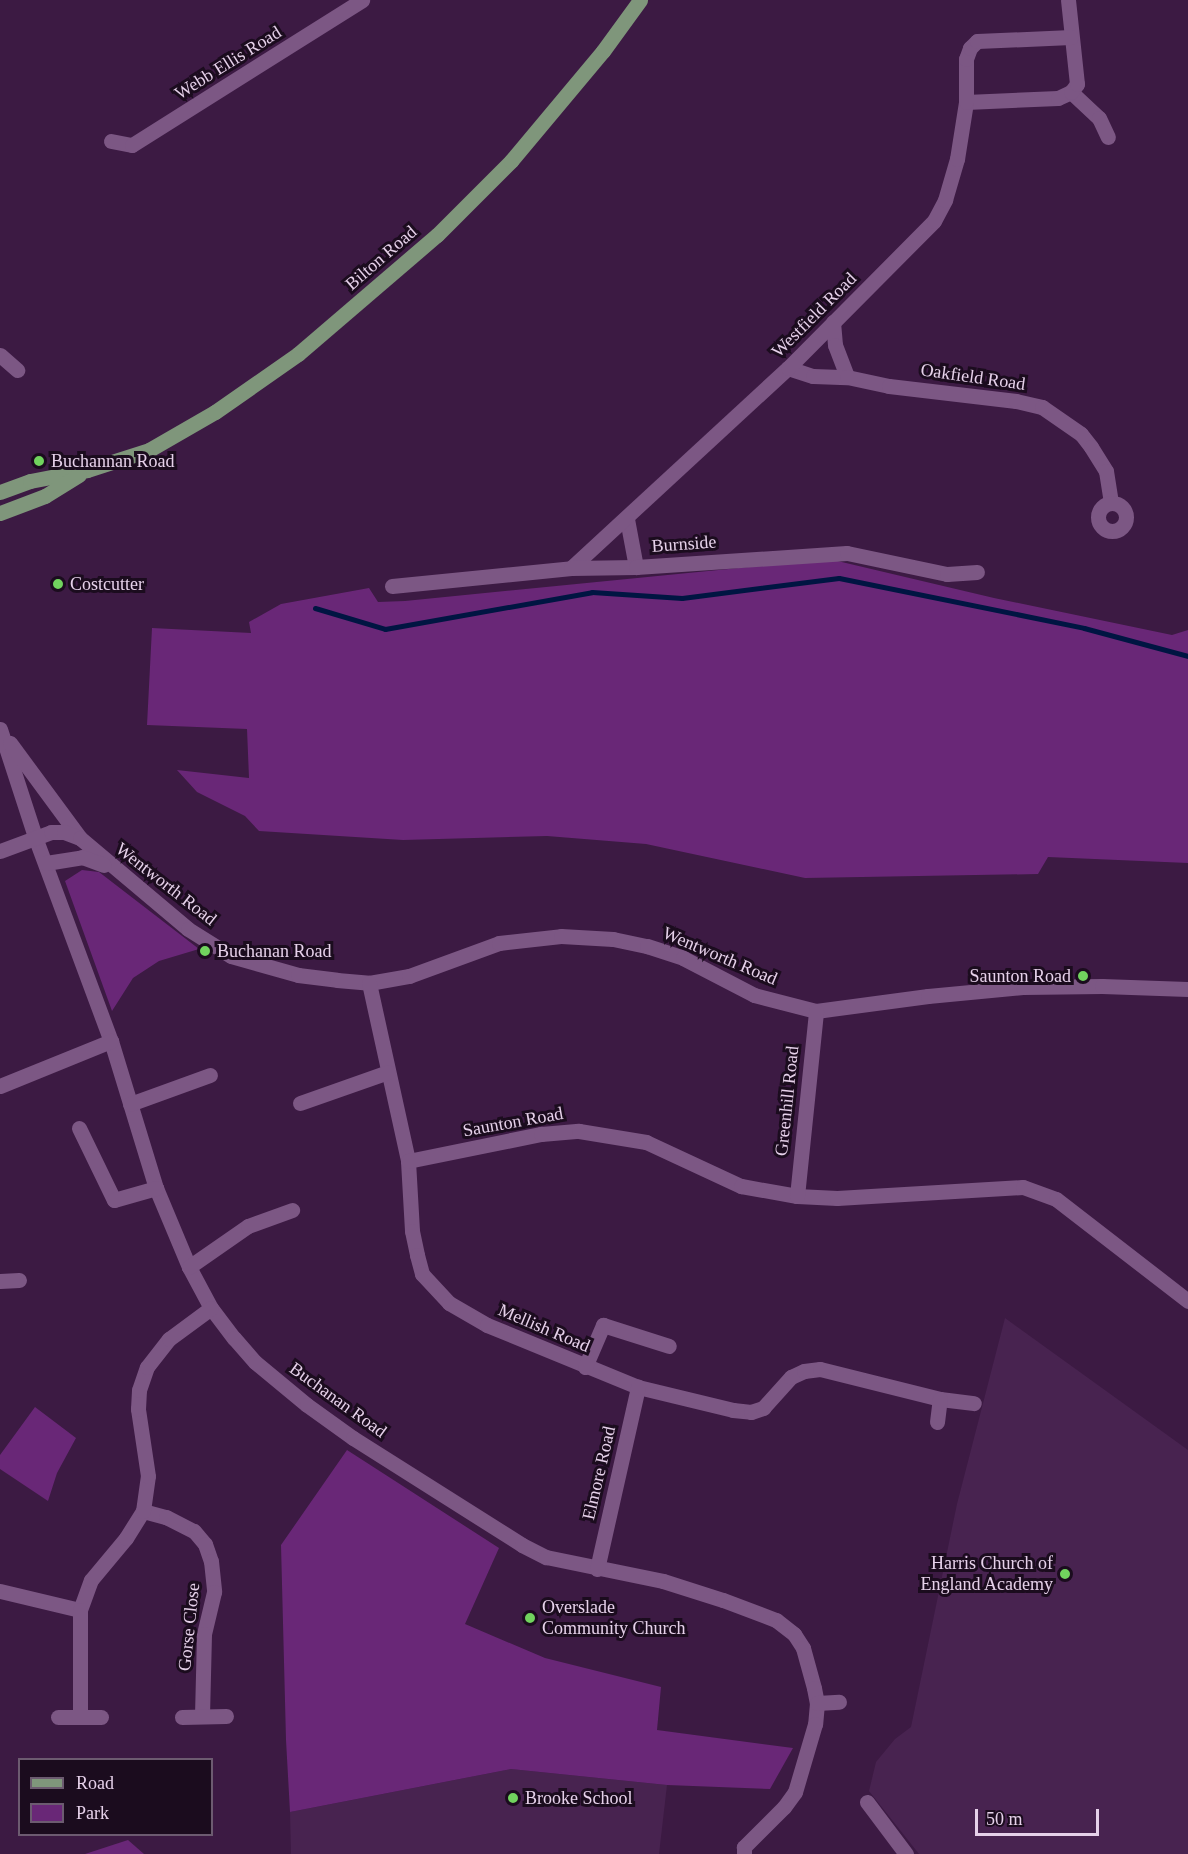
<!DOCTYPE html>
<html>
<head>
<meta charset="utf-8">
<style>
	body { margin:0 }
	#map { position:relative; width:1188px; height:1854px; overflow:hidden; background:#3c1a43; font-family:"Times New Roman",serif }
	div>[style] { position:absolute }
	.built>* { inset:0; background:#482350 }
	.green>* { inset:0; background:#692777 }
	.stream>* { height:5px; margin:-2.5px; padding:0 2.5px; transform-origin:2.5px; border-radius:2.5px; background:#001542 }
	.minor>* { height:15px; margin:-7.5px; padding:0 7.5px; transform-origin:7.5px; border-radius:7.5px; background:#7c5784 }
	.minor>.ring { margin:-7.5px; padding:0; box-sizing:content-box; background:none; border:15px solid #7c5784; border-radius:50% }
	.major>* { height:15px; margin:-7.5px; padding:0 7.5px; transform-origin:7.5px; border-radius:7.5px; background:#7f967b }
	.dots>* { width:16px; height:16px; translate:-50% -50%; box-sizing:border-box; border:3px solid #1b0c1e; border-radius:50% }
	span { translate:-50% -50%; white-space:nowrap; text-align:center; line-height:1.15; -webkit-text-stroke:6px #1b0c1e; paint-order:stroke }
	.street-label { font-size:18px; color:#e6d1ea }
	.poi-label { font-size:18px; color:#e6d1ea }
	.left { translate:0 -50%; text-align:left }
	.right { translate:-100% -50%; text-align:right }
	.legend { position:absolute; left:18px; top:1758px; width:195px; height:78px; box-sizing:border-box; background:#1b0c1e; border:2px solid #6c5b70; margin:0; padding:8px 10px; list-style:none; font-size:18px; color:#e6d1ea }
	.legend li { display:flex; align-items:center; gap:12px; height:30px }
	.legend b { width:30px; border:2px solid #6c5b70 }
	.scale { position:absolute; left:975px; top:1809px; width:124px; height:27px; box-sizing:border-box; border:3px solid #e6d1ea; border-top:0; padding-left:8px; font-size:18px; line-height:21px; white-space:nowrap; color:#e6d1ea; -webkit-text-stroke:4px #1b0c1e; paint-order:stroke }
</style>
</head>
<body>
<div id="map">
	<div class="built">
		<div style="clip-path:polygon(1005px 1318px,1188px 1450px,1188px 1854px,919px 1854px,869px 1791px,876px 1762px,895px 1739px,911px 1727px,957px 1504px)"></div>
		<div style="clip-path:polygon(511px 1769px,667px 1785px,659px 1854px,291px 1854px,290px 1812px)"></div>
	</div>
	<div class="green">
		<div style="clip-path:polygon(829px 559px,994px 598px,1172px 635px,1188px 630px,1188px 863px,1048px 857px,1038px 874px,805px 878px,646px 844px,547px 836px,403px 840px,259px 831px,245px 816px,197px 792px,177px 770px,249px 778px,247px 729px,147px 725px,152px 628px,251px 633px,249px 622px,281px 604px,369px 588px,378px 602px,405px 601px)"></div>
		<div style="clip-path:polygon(82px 870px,99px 872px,199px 949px,159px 961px,133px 978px,112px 1011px,65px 881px)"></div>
		<div style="clip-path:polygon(35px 1407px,76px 1438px,57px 1473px,48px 1501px,0 1469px,0 1455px)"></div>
		<div style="clip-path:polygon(347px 1450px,499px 1548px,465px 1624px,545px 1658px,661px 1687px,657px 1730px,793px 1748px,770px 1789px,667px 1785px,511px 1769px,290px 1812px,286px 1740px,281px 1545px)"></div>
		<div style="clip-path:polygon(128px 1840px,144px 1854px,85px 1854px)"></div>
	</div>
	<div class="stream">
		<div style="left:315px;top:608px;width:73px;rotate:16.7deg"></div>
		<div style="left:385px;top:629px;width:210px;rotate:-10.1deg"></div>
		<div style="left:592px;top:592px;width:90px;rotate:3.8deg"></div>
		<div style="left:682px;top:598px;width:158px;rotate:-7.3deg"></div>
		<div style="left:839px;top:578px;width:250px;rotate:11.5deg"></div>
		<div style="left:1084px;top:628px;width:108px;rotate:15.1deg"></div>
	</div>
	<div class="minor">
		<div style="left:1071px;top:92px;width:38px;rotate:43deg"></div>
		<div style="left:1099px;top:118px;width:21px;rotate:65deg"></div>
		<div style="left:966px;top:102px;width:92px;rotate:-2.5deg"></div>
		<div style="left:1058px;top:98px;width:14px;rotate:-25deg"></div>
		<div style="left:1071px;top:92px;width:10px;rotate:-53deg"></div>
		<div style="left:1077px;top:84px;width:84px;rotate:-96.1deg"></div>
		<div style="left:111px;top:141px;width:21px;rotate:11deg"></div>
		<div style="left:132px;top:145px;width:272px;rotate:-32.2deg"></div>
		<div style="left:833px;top:322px;width:23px;rotate:85deg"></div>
		<div style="left:835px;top:345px;width:34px;rotate:69deg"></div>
		<div style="left:0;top:355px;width:23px;rotate:41deg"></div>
		<div style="left:788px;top:368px;width:26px;rotate:18deg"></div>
		<div style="left:813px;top:376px;width:34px;rotate:2deg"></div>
		<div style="left:847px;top:377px;width:43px;rotate:12.1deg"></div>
		<div style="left:889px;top:386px;width:128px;rotate:6.7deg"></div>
		<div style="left:1016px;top:401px;width:27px;rotate:13deg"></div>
		<div style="left:1042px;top:407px;width:47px;rotate:34.7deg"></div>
		<div style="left:1081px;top:434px;width:16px;rotate:52deg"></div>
		<div style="left:1091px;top:447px;width:28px;rotate:58deg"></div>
		<div style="left:1106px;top:471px;width:32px;rotate:81deg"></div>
		<div class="ring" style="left:1098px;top:503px;width:13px;height:13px"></div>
		<div style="left:627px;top:519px;width:49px;rotate:79.4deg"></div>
		<div style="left:571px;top:568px;width:295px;rotate:-42.7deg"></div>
		<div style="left:788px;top:368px;width:207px;rotate:-45.2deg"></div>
		<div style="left:934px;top:221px;width:24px;rotate:-62deg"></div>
		<div style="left:945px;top:200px;width:43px;rotate:-73.7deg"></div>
		<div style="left:957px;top:159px;width:58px;rotate:-81deg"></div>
		<div style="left:966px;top:102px;width:43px;rotate:-90deg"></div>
		<div style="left:966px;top:59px;width:12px;rotate:-70deg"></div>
		<div style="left:970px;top:48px;width:10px;rotate:-45deg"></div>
		<div style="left:977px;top:41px;width:94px;rotate:-2.4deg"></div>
		<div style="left:392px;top:586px;width:180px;rotate:-5.7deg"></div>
		<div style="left:571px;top:568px;width:65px;rotate:-0.9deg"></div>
		<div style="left:636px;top:567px;width:211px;rotate:-3.8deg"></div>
		<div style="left:847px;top:553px;width:102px;rotate:11.9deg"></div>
		<div style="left:947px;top:574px;width:30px;rotate:-4deg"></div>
		<div style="left:0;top:729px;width:114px;rotate:72deg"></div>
		<div style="left:35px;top:837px;width:218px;rotate:69.6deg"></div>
		<div style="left:111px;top:1041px;width:154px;rotate:73deg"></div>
		<div style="left:156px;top:1188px;width:86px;rotate:67.3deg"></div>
		<div style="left:189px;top:1267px;width:47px;rotate:61.8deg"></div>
		<div style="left:211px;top:1308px;width:38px;rotate:53deg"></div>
		<div style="left:234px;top:1338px;width:32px;rotate:49deg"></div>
		<div style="left:255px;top:1362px;width:67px;rotate:39.6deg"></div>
		<div style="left:307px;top:1405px;width:57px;rotate:35.7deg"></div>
		<div style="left:353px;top:1438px;width:200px;rotate:32.3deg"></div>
		<div style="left:522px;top:1545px;width:27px;rotate:27deg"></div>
		<div style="left:546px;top:1557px;width:119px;rotate:11.6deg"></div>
		<div style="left:663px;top:1581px;width:63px;rotate:17.6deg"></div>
		<div style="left:723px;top:1600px;width:57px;rotate:20.7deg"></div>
		<div style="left:776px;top:1620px;width:23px;rotate:38deg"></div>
		<div style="left:794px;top:1634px;width:17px;rotate:57deg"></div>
		<div style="left:803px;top:1648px;width:41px;rotate:74.6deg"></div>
		<div style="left:814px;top:1688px;width:15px;rotate:79deg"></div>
		<div style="left:817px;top:1703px;width:21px;rotate:95deg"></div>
		<div style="left:815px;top:1724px;width:71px;rotate:106.4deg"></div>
		<div style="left:795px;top:1792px;width:19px;rotate:126deg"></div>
		<div style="left:784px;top:1807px;width:57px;rotate:135deg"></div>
		<div style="left:744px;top:1847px;width:7px;rotate:90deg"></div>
		<div style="left:10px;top:743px;width:118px;rotate:53.6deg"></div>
		<div style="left:0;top:851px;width:54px;rotate:-20.4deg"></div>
		<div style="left:51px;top:832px;width:13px"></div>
		<div style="left:64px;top:832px;width:17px;rotate:21deg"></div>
		<div style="left:80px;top:838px;width:141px;rotate:40.1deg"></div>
		<div style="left:188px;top:929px;width:51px;rotate:32.1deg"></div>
		<div style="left:231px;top:956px;width:70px;rotate:15.8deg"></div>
		<div style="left:298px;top:975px;width:39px;rotate:7deg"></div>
		<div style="left:337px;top:980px;width:32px;rotate:5deg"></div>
		<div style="left:369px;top:983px;width:41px;rotate:-9.9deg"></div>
		<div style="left:409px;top:976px;width:96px;rotate:-20.1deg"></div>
		<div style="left:499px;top:943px;width:62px;rotate:-6.4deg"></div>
		<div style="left:561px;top:936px;width:52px;rotate:3.3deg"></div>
		<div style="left:613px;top:939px;width:35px;rotate:12deg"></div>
		<div style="left:647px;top:946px;width:38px;rotate:18deg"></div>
		<div style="left:683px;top:958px;width:80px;rotate:27.5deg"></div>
		<div style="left:754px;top:995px;width:64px;rotate:14.5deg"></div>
		<div style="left:816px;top:1011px;width:113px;rotate:-7.6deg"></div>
		<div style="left:928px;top:996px;width:95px;rotate:-5.4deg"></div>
		<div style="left:1023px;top:987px;width:79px;rotate:-0.7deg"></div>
		<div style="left:1102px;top:986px;width:86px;rotate:2deg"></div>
		<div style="left:46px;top:863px;width:36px;rotate:-9deg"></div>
		<div style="left:82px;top:857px;width:23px;rotate:20deg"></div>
		<div style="left:369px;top:983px;width:182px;rotate:77.6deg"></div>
		<div style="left:408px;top:1161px;width:70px;rotate:86.7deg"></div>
		<div style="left:412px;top:1231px;width:25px;rotate:78deg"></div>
		<div style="left:417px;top:1255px;width:20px;rotate:75deg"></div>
		<div style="left:422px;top:1274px;width:40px;rotate:47deg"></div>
		<div style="left:449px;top:1303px;width:44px;rotate:30.1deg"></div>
		<div style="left:487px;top:1325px;width:163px;rotate:22.3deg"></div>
		<div style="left:638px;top:1387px;width:98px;rotate:13.6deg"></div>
		<div style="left:733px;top:1410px;width:18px;rotate:6deg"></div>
		<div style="left:751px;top:1412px;width:13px;rotate:-18deg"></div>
		<div style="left:763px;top:1408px;width:42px;rotate:-47.9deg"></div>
		<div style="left:791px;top:1377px;width:14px;rotate:-25deg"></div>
		<div style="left:804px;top:1371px;width:16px;rotate:-7deg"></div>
		<div style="left:820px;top:1369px;width:124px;rotate:14deg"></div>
		<div style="left:940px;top:1399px;width:34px;rotate:7deg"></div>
		<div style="left:0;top:1086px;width:120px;rotate:-22.1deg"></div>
		<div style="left:300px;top:1103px;width:93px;rotate:-19.4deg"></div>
		<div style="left:130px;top:1104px;width:85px;rotate:-19.9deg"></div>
		<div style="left:79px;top:1128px;width:80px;rotate:64.1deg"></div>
		<div style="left:114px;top:1200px;width:44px;rotate:-15.9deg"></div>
		<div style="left:408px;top:1161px;width:136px;rotate:-11.5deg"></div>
		<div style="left:541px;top:1134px;width:38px;rotate:-5deg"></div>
		<div style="left:579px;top:1131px;width:68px;rotate:9.3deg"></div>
		<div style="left:646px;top:1142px;width:105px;rotate:24.9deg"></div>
		<div style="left:741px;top:1186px;width:57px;rotate:10.1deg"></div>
		<div style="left:797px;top:1196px;width:40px;rotate:2.9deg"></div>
		<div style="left:837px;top:1198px;width:186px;rotate:-3.4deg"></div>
		<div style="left:1023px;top:1187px;width:35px;rotate:20deg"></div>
		<div style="left:1056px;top:1199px;width:167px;rotate:37.7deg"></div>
		<div style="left:797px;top:1196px;width:186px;rotate:-84.1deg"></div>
		<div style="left:189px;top:1267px;width:72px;rotate:-34.8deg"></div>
		<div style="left:248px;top:1226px;width:47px;rotate:-20deg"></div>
		<div style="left:0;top:1281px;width:19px;rotate:-3deg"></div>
		<div style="left:585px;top:1367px;width:46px;rotate:-66.8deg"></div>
		<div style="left:603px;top:1325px;width:69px;rotate:17.7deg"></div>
		<div style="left:937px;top:1422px;width:23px;rotate:-83deg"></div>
		<div style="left:143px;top:1511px;width:24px;rotate:15deg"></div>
		<div style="left:166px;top:1517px;width:31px;rotate:27deg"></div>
		<div style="left:194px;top:1531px;width:17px;rotate:50deg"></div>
		<div style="left:205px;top:1544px;width:18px;rotate:71deg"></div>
		<div style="left:211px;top:1561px;width:31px;rotate:84deg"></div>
		<div style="left:214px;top:1592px;width:43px;rotate:103.4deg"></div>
		<div style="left:204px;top:1634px;width:82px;rotate:91.4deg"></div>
		<div style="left:597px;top:1569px;width:187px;rotate:-77.3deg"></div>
		<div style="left:0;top:1591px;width:82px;rotate:13.4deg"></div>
		<div style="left:80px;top:1610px;width:32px;rotate:-70deg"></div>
		<div style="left:91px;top:1580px;width:55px;rotate:-50.2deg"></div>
		<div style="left:126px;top:1538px;width:32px;rotate:-58deg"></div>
		<div style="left:143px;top:1511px;width:35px;rotate:-82deg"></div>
		<div style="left:148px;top:1476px;width:68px;rotate:-98.5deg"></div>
		<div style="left:138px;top:1409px;width:19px;rotate:-87deg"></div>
		<div style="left:139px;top:1390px;width:24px;rotate:-71deg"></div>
		<div style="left:147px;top:1367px;width:36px;rotate:-52deg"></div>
		<div style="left:169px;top:1339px;width:52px;rotate:-36.4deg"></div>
		<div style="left:80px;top:1610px;width:107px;rotate:90deg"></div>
		<div style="left:817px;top:1703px;width:22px;rotate:-3deg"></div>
		<div style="left:58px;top:1717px;width:43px"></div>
		<div style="left:182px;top:1717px;width:44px;rotate:-1.3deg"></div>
		<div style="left:867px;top:1802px;width:65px;rotate:53.1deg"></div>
	</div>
	<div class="major">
		<div style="left:0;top:492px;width:32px;rotate:-20deg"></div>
		<div style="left:30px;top:481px;width:58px;rotate:-10.9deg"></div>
		<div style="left:87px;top:470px;width:65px;rotate:-17.9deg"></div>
		<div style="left:149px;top:450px;width:76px;rotate:-29.9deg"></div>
		<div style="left:215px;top:412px;width:101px;rotate:-34.9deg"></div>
		<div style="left:298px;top:354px;width:183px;rotate:-40.6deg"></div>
		<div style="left:437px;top:235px;width:105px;rotate:-45deg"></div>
		<div style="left:511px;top:161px;width:143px;rotate:-50.1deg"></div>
		<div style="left:603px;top:51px;width:63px;rotate:-54deg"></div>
		<div style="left:0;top:513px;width:48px;rotate:-20.7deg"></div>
		<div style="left:45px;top:496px;width:40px;rotate:-32deg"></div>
	</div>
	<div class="dots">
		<div style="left:39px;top:461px;background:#71d35e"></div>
		<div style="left:58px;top:584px;background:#71d35e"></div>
		<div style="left:205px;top:951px;background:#71d35e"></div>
		<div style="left:1083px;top:976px;background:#71d35e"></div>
		<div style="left:1065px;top:1574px;background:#71d35e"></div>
		<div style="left:530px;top:1618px;background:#71d35e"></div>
		<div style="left:513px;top:1798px;background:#71d35e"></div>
	</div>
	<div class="street-label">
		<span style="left:228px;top:63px;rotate:-32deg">Webb Ellis Road</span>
		<span style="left:381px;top:258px;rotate:-41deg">Bilton Road</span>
		<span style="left:814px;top:315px;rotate:-45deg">Westfield Road</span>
		<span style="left:973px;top:377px;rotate:8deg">Oakfield Road</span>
		<span style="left:684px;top:544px;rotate:-4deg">Burnside</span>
		<span style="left:166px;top:884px;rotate:38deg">Wentworth Road</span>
		<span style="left:720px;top:956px;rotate:23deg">Wentworth Road</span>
		<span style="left:787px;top:1101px;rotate:-84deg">Greenhill Road</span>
		<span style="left:513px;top:1122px;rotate:-10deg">Saunton Road</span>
		<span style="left:544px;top:1328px;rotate:23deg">Mellish Road</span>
		<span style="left:338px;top:1400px;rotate:36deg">Buchanan Road</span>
		<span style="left:599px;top:1473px;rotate:-77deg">Elmore Road</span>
		<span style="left:189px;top:1627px;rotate:-84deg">Gorse Close</span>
	</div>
	<div class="poi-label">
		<span class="left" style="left:51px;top:461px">Buchannan Road</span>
		<span class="left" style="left:70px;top:584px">Costcutter</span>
		<span class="left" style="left:217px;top:951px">Buchanan Road</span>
		<span class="right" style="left:1071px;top:976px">Saunton Road</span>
		<span class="right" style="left:1053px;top:1574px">Harris Church of<br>England Academy</span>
		<span class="left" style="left:542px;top:1618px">Overslade<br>Community Church</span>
		<span class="left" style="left:525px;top:1798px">Brooke School</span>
	</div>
	<ul class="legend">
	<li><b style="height:8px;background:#7f967b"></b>Road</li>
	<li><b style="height:16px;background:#692777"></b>Park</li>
	</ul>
	<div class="scale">50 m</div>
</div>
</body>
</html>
